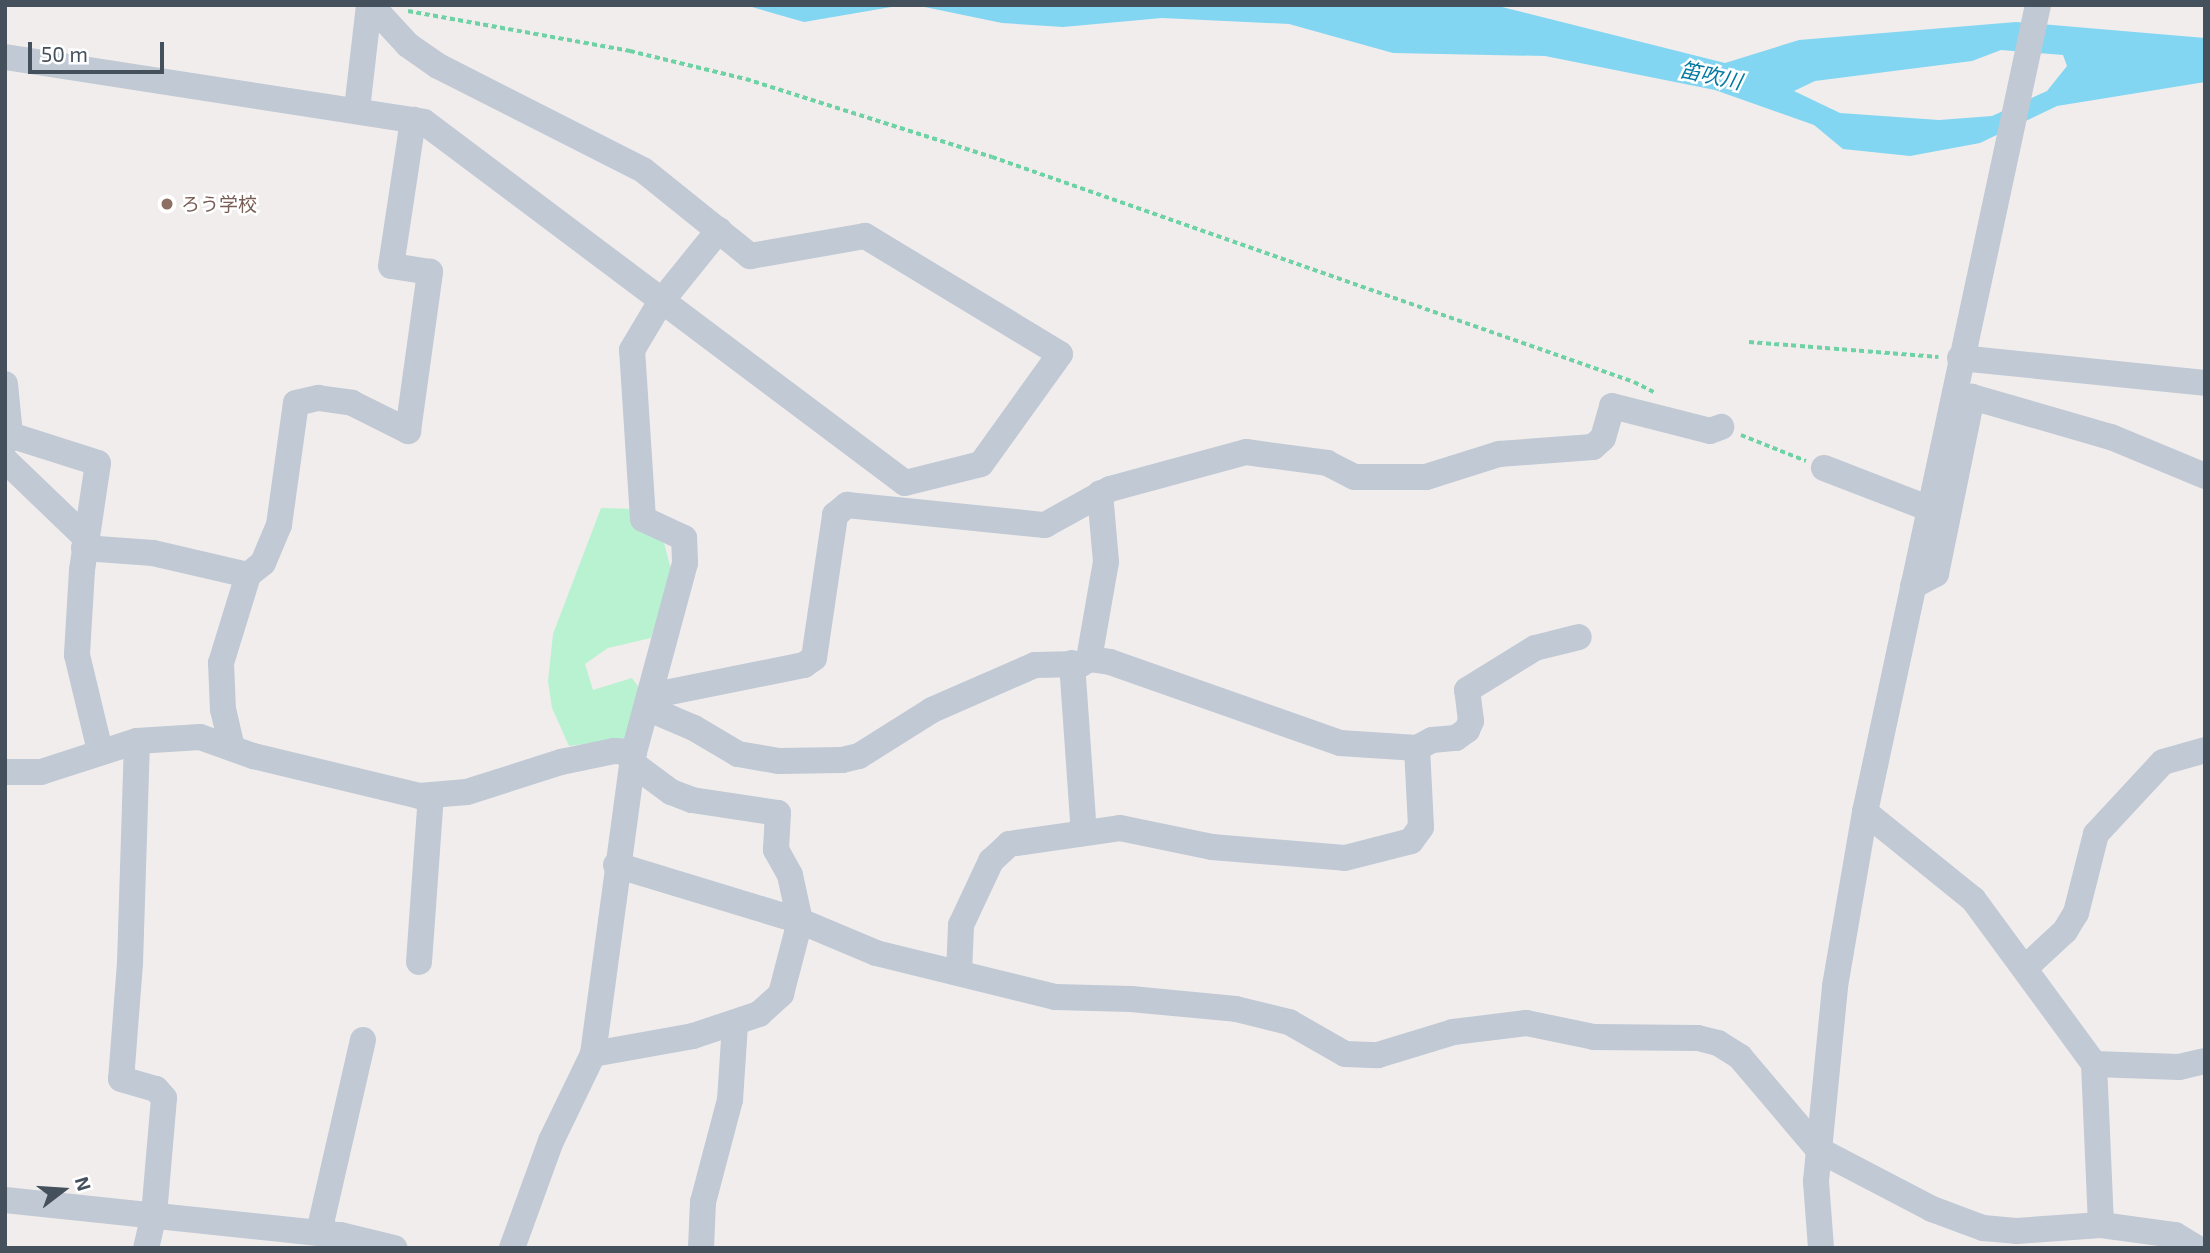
<!DOCTYPE html>
<html>
<head>
<meta charset="utf-8">
<style>
	body { margin:0 }
	#map { position:relative; width:2210px; height:1253px; overflow:hidden; background:#f1eded; font-family:"Exo 2","Noto Sans JP",sans-serif }
	div>[style] { position:absolute }
	.green>* { inset:0; background:#b8f2d1 }
	.water>* { inset:0; background:#82d6f2 }
	.path>* { height:3.5px; margin-top:-1.75px; transform-origin:0; background:repeating-linear-gradient(90deg,#6ed2a5 0 5px,transparent 0 8.5px) }
	.minor>* { height:26px; margin:-13px; padding:0 13px; transform-origin:13px; border-radius:13px; background:#c0c9d4 }
	.dots>* { width:19px; height:19px; translate:-50% -50%; box-sizing:border-box; border:4px solid #fff; border-radius:50% }
	span { translate:-50% -50%; white-space:nowrap; text-align:center; line-height:1.15; -webkit-text-stroke:5px #fff; paint-order:stroke }
	.education-label { font-size:19px; color:#785e54 }
	.left { translate:0 -50%; text-align:left }
	.water-label { font-size:21px; color:#047aa2; font-style:italic }
	.frame { position:absolute; inset:0; border:7px solid #44505c; pointer-events:none }
	.north { position:absolute; left:28px; top:1155px; width:70px; height:70px; -webkit-text-stroke:5px #fff; paint-order:stroke; rotate:73deg; font-size:19px; font-weight:700; line-height:28px; text-align:center; color:#44505c }
	.north::after { content:''; display:block; margin:auto; width:24px; height:32px; background:#44505c; clip-path:polygon(50% 0,100% 100%,50% 72%,0 100%) }
	.scale { position:absolute; left:28px; top:42px; width:136px; height:32px; box-sizing:border-box; border:4px solid #44505c; border-top:0; padding-left:9px; font-size:21px; line-height:24px; white-space:nowrap; color:#44505c; -webkit-text-stroke:5px #fff; paint-order:stroke }
</style>
</head>
<body>
<div id="map">
	<div class="green">
		<div style="clip-path:polygon(601px 508px,636px 509px,664px 543px,672px 573px,651px 638px,608px 648px,585px 664px,593px 690px,632px 678px,640px 689px,627px 738px,569px 746px,552px 708px,548px 681px,553px 634px)"></div>
	</div>
	<div class="water">
		<div style="clip-path:polygon(745px 5px,903px 5px,804px 22px)"></div>
		<div style="clip-path:polygon(evenodd,915px 5px,1494px 5px,1725px 63px,1799px 40px,2016px 22px,2205px 38px,2205px 82px,2057px 106px,1980px 143px,1910px 156px,1843px 149px,1814px 125px,1715px 90px,1545px 56px,1393px 53px,1289px 24px,1162px 18px,1063px 27px,1002px 23px,915px 5px,2001px 50px,2063px 55px,2067px 66px,2047px 91px,1992px 116px,1939px 120px,1840px 113px,1794px 91px,1815px 81px,1972px 61px,2001px 50px)"></div>
	</div>
	<div class="path">
		<div style="left:408px;top:11px;width:226px;rotate:10.2deg"></div>
		<div style="left:630px;top:51px;width:119px;rotate:13.6deg"></div>
		<div style="left:746px;top:79px;width:258px;rotate:17.6deg"></div>
		<div style="left:992px;top:157px;width:680px;rotate:19.31deg"></div>
		<div style="left:1634px;top:382px;width:25px;rotate:27deg"></div>
		<div style="left:1749px;top:342px;width:190px;rotate:4.5deg"></div>
		<div style="left:1741px;top:435px;width:70px;rotate:21.8deg"></div>
	</div>
	<div class="minor">
		<div style="left:5px;top:57px;width:424px;rotate:8.8deg"></div>
		<div style="left:424px;top:122px;width:601px;rotate:36.89deg"></div>
		<div style="left:905px;top:483px;width:78px;rotate:-14deg"></div>
		<div style="left:981px;top:464px;width:135px;rotate:-54.3deg"></div>
		<div style="left:1060px;top:354px;width:228px;rotate:-148.8deg"></div>
		<div style="left:865px;top:236px;width:117px;rotate:170.1deg"></div>
		<div style="left:750px;top:256px;width:137px;rotate:-141.2deg"></div>
		<div style="left:643px;top:170px;width:230px;rotate:-153.1deg"></div>
		<div style="left:438px;top:66px;width:37px;rotate:-145deg"></div>
		<div style="left:408px;top:45px;width:54px;rotate:-132.8deg"></div>
		<div style="left:357px;top:109px;width:105px;rotate:-83.4deg"></div>
		<div style="left:1960px;top:358px;width:246px;rotate:5.8deg"></div>
		<div style="left:5px;top:384px;width:51px;rotate:84.4deg"></div>
		<div style="left:5px;top:443px;width:9px;rotate:-58deg"></div>
		<div style="left:10px;top:435px;width:92px;rotate:17.7deg"></div>
		<div style="left:98px;top:463px;width:108px;rotate:98.5deg"></div>
		<div style="left:82px;top:570px;width:85px;rotate:93.4deg"></div>
		<div style="left:77px;top:655px;width:99px;rotate:76.5deg"></div>
		<div style="left:5px;top:460px;width:111px;rotate:43.9deg"></div>
		<div style="left:1824px;top:468px;width:114px;rotate:21.1deg"></div>
		<div style="left:84px;top:548px;width:69px;rotate:4.1deg"></div>
		<div style="left:153px;top:553px;width:98px;rotate:13deg"></div>
		<div style="left:1913px;top:586px;width:26px;rotate:-28deg"></div>
		<div style="left:1936px;top:574px;width:181px;rotate:-78.5deg"></div>
		<div style="left:1972px;top:397px;width:145px;rotate:16.1deg"></div>
		<div style="left:2111px;top:437px;width:102px;rotate:22.5deg"></div>
		<div style="left:1089px;top:659px;width:21px;rotate:8deg"></div>
		<div style="left:1110px;top:662px;width:244px;rotate:19.4deg"></div>
		<div style="left:1340px;top:743px;width:77px;rotate:3.7deg"></div>
		<div style="left:1072px;top:663px;width:170px;rotate:86deg"></div>
		<div style="left:650px;top:696px;width:157px;rotate:-11.4deg"></div>
		<div style="left:804px;top:665px;width:12px;rotate:-35deg"></div>
		<div style="left:814px;top:658px;width:145px;rotate:-81.6deg"></div>
		<div style="left:835px;top:515px;width:16px;rotate:-40deg"></div>
		<div style="left:847px;top:505px;width:199px;rotate:5.8deg"></div>
		<div style="left:1045px;top:525px;width:74px;rotate:-29deg"></div>
		<div style="left:1110px;top:489px;width:141px;rotate:-15.2deg"></div>
		<div style="left:1246px;top:452px;width:82px;rotate:7.7deg"></div>
		<div style="left:1327px;top:463px;width:31px;rotate:27deg"></div>
		<div style="left:1355px;top:477px;width:71px"></div>
		<div style="left:1426px;top:477px;width:77px;rotate:-17.5deg"></div>
		<div style="left:1499px;top:454px;width:94px;rotate:-4.3deg"></div>
		<div style="left:1593px;top:447px;width:13px;rotate:-42deg"></div>
		<div style="left:1603px;top:438px;width:33px;rotate:-74deg"></div>
		<div style="left:1612px;top:406px;width:101px;rotate:14.3deg"></div>
		<div style="left:1710px;top:431px;width:12px;rotate:-20deg"></div>
		<div style="left:647px;top:708px;width:51px;rotate:23.1deg"></div>
		<div style="left:694px;top:728px;width:51px;rotate:30.6deg"></div>
		<div style="left:738px;top:754px;width:42px;rotate:9.7deg"></div>
		<div style="left:779px;top:761px;width:63px;rotate:-0.9deg"></div>
		<div style="left:842px;top:760px;width:17px;rotate:-13deg"></div>
		<div style="left:859px;top:756px;width:86px;rotate:-32.2deg"></div>
		<div style="left:932px;top:710px;width:112px;rotate:-23.6deg"></div>
		<div style="left:1035px;top:665px;width:46px;rotate:-1.2deg"></div>
		<div style="left:1081px;top:664px;width:9px;rotate:-32deg"></div>
		<div style="left:1089px;top:659px;width:98px;rotate:-80.1deg"></div>
		<div style="left:1106px;top:562px;width:69px;rotate:-95deg"></div>
		<div style="left:137px;top:741px;width:222px;rotate:91.8deg"></div>
		<div style="left:130px;top:963px;width:116px;rotate:94.4deg"></div>
		<div style="left:121px;top:1079px;width:36px;rotate:16deg"></div>
		<div style="left:156px;top:1089px;width:12px;rotate:48deg"></div>
		<div style="left:164px;top:1098px;width:116px;rotate:94.9deg"></div>
		<div style="left:154px;top:1214px;width:35px;rotate:103deg"></div>
		<div style="left:232px;top:748px;width:39px;rotate:-103deg"></div>
		<div style="left:223px;top:710px;width:47px;rotate:-92.4deg"></div>
		<div style="left:221px;top:663px;width:92px;rotate:-72.9deg"></div>
		<div style="left:248px;top:575px;width:19px;rotate:-39deg"></div>
		<div style="left:263px;top:563px;width:41px;rotate:-67.2deg"></div>
		<div style="left:279px;top:525px;width:123px;rotate:-82.1deg"></div>
		<div style="left:296px;top:403px;width:23px;rotate:-13deg"></div>
		<div style="left:318px;top:398px;width:34px;rotate:8deg"></div>
		<div style="left:352px;top:403px;width:63px;rotate:26.6deg"></div>
		<div style="left:408px;top:431px;width:161px;rotate:-82.1deg"></div>
		<div style="left:430px;top:272px;width:39px;rotate:-171deg"></div>
		<div style="left:391px;top:266px;width:148px;rotate:-81.4deg"></div>
		<div style="left:5px;top:772px;width:36px"></div>
		<div style="left:41px;top:772px;width:101px;rotate:-17.9deg"></div>
		<div style="left:137px;top:741px;width:63px;rotate:-3.6deg"></div>
		<div style="left:200px;top:737px;width:56px;rotate:19.7deg"></div>
		<div style="left:253px;top:756px;width:171px;rotate:13.5deg"></div>
		<div style="left:419px;top:796px;width:48px;rotate:-4.8deg"></div>
		<div style="left:467px;top:792px;width:99px;rotate:-17.7deg"></div>
		<div style="left:561px;top:762px;width:54px;rotate:-11.7deg"></div>
		<div style="left:614px;top:751px;width:20px;rotate:3deg"></div>
		<div style="left:1865px;top:812px;width:139px;rotate:38.9deg"></div>
		<div style="left:1973px;top:899px;width:205px;rotate:53.7deg"></div>
		<div style="left:2094px;top:1064px;width:161px;rotate:87.5deg"></div>
		<div style="left:616px;top:865px;width:192px;rotate:16.9deg"></div>
		<div style="left:800px;top:921px;width:82px;rotate:22.8deg"></div>
		<div style="left:876px;top:953px;width:184px;rotate:13.8deg"></div>
		<div style="left:1055px;top:997px;width:76px;rotate:1.5deg"></div>
		<div style="left:1131px;top:999px;width:105px;rotate:5.4deg"></div>
		<div style="left:1236px;top:1009px;width:55px;rotate:13.8deg"></div>
		<div style="left:1289px;top:1022px;width:64px;rotate:29.7deg"></div>
		<div style="left:1345px;top:1054px;width:33px;rotate:2deg"></div>
		<div style="left:1378px;top:1055px;width:78px;rotate:-17deg"></div>
		<div style="left:1453px;top:1032px;width:74px;rotate:-7deg"></div>
		<div style="left:1526px;top:1023px;width:69px;rotate:11.6deg"></div>
		<div style="left:1594px;top:1037px;width:104px;rotate:0.6deg"></div>
		<div style="left:1698px;top:1038px;width:21px;rotate:14deg"></div>
		<div style="left:1718px;top:1043px;width:26px;rotate:32deg"></div>
		<div style="left:1740px;top:1057px;width:122px;rotate:49.7deg"></div>
		<div style="left:1819px;top:1150px;width:127px;rotate:27.6deg"></div>
		<div style="left:1932px;top:1209px;width:54px;rotate:20.4deg"></div>
		<div style="left:1983px;top:1228px;width:33px;rotate:5deg"></div>
		<div style="left:2016px;top:1231px;width:85px;rotate:-4deg"></div>
		<div style="left:2101px;top:1225px;width:75px;rotate:7.7deg"></div>
		<div style="left:2175px;top:1235px;width:26px;rotate:31deg"></div>
		<div style="left:419px;top:962px;width:167px;rotate:-85.9deg"></div>
		<div style="left:2025px;top:968px;width:54px;rotate:-42.8deg"></div>
		<div style="left:2065px;top:931px;width:21px;rotate:-59deg"></div>
		<div style="left:2076px;top:913px;width:81px;rotate:-75.8deg"></div>
		<div style="left:2096px;top:834px;width:98px;rotate:-47.1deg"></div>
		<div style="left:2163px;top:762px;width:44px;rotate:-15.9deg"></div>
		<div style="left:959px;top:973px;width:48px;rotate:-87.6deg"></div>
		<div style="left:961px;top:925px;width:71px;rotate:-64.9deg"></div>
		<div style="left:991px;top:861px;width:25px;rotate:-43deg"></div>
		<div style="left:1009px;top:844px;width:112px;rotate:-8.2deg"></div>
		<div style="left:1120px;top:828px;width:94px;rotate:11.7deg"></div>
		<div style="left:1212px;top:847px;width:133px;rotate:4.7deg"></div>
		<div style="left:1345px;top:858px;width:68px;rotate:-14.4deg"></div>
		<div style="left:1411px;top:841px;width:17px;rotate:-54deg"></div>
		<div style="left:1421px;top:827px;width:79px;rotate:-92.9deg"></div>
		<div style="left:1417px;top:748px;width:17px;rotate:-28deg"></div>
		<div style="left:1432px;top:740px;width:24px;rotate:-5deg"></div>
		<div style="left:1456px;top:738px;width:14px;rotate:-36deg"></div>
		<div style="left:1467px;top:730px;width:10px;rotate:-66deg"></div>
		<div style="left:1471px;top:721px;width:31px;rotate:-97deg"></div>
		<div style="left:1467px;top:690px;width:80px;rotate:-31.7deg"></div>
		<div style="left:1535px;top:648px;width:45px;rotate:-14deg"></div>
		<div style="left:593px;top:1054px;width:102px;rotate:-10.2deg"></div>
		<div style="left:693px;top:1036px;width:70px;rotate:-18.4deg"></div>
		<div style="left:759px;top:1014px;width:30px;rotate:-42deg"></div>
		<div style="left:781px;top:994px;width:75px;rotate:-75.4deg"></div>
		<div style="left:800px;top:921px;width:47px;rotate:-102.3deg"></div>
		<div style="left:790px;top:875px;width:29px;rotate:-119deg"></div>
		<div style="left:776px;top:850px;width:37px;rotate:-87deg"></div>
		<div style="left:778px;top:813px;width:87px;rotate:-171.4deg"></div>
		<div style="left:692px;top:800px;width:22px;rotate:-159deg"></div>
		<div style="left:671px;top:792px;width:49px;rotate:-143.4deg"></div>
		<div style="left:2094px;top:1064px;width:85px;rotate:2deg"></div>
		<div style="left:2179px;top:1067px;width:27px;rotate:-13deg"></div>
		<div style="left:5px;top:1200px;width:337px;rotate:6deg"></div>
		<div style="left:340px;top:1235px;width:56px;rotate:13.5deg"></div>
		<div style="left:319px;top:1232px;width:197px;rotate:-77.1deg"></div>
		<div style="left:512px;top:1248px;width:114px;rotate:-70deg"></div>
		<div style="left:551px;top:1141px;width:97px;rotate:-64.2deg"></div>
		<div style="left:593px;top:1054px;width:305px;rotate:-82.3deg"></div>
		<div style="left:634px;top:752px;width:196px;rotate:-74.9deg"></div>
		<div style="left:685px;top:563px;width:25px;rotate:-92deg"></div>
		<div style="left:684px;top:538px;width:45px;rotate:-155.1deg"></div>
		<div style="left:643px;top:519px;width:169px;rotate:-93.7deg"></div>
		<div style="left:632px;top:350px;width:55px;rotate:-59.2deg"></div>
		<div style="left:660px;top:303px;width:94px;rotate:-51.1deg"></div>
		<div style="left:701px;top:1248px;width:46px;rotate:-87.5deg"></div>
		<div style="left:703px;top:1202px;width:106px;rotate:-75.2deg"></div>
		<div style="left:730px;top:1100px;width:75px;rotate:-86.2deg"></div>
		<div style="left:1821px;top:1248px;width:67px;rotate:-94.3deg"></div>
		<div style="left:1816px;top:1181px;width:196px;rotate:-84.4deg"></div>
		<div style="left:1835px;top:986px;width:177px;rotate:-80.2deg"></div>
		<div style="left:1865px;top:812px;width:825px;rotate:-77.9deg"></div>
	</div>
	<div class="dots">
		<div style="left:167px;top:204px;background:#8d6e63"></div>
	</div>
	<div class="education-label">
		<span class="left" style="left:181px;top:204px">ろう学校</span>
	</div>
	<div class="water-label">
		<span style="left:1711px;top:75px;rotate:12deg">笛吹川</span>
	</div>
	<div class="frame"></div>
	<div class="north">N</div>
	<div class="scale">50 m</div>
</div>
</body>
</html>
